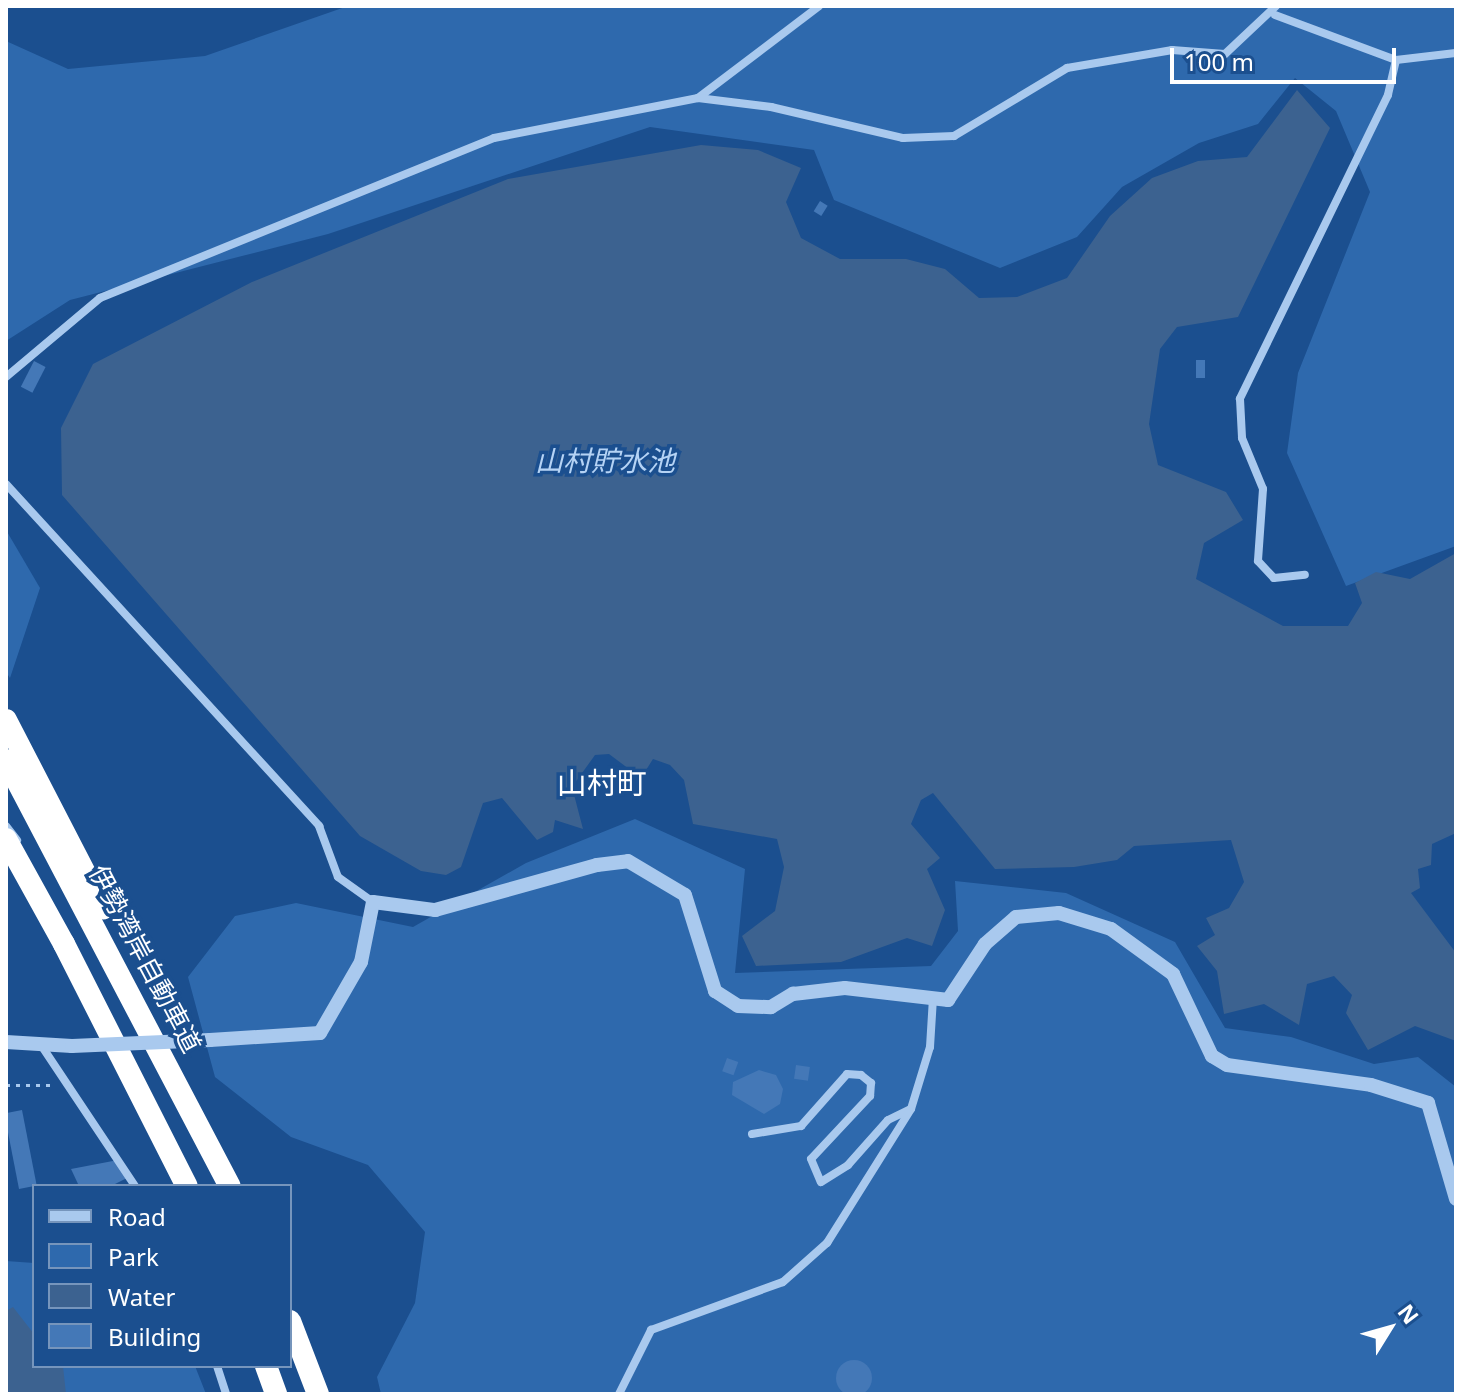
<!DOCTYPE html>
<html>
<head>
<meta charset="utf-8">
<style>
	body { margin:0 }
	#map { position:relative; width:1462px; height:1400px; overflow:hidden; background:#1b4f8f; font-family:"Noto Sans","Noto Sans JP",sans-serif }
	div>[style] { position:absolute }
	.green>* { inset:0; background:#2e69ad }
	.water>* { inset:0; background:#3c6290 }
	.building>* { inset:0; background:#4478b7; transform-origin:0 0 }
	.round { border-radius:50% }
	.path>* { height:3px; margin-top:-1.5px; transform-origin:0; background:repeating-linear-gradient(90deg,#a9c9ee 0 4px,transparent 0 10px) }
	.minor>* { height:8px; margin:-4px; padding:0 4px; transform-origin:4px; border-radius:4px; background:#a9c9ee }
	.tertiary>* { height:14px; margin:-7px; padding:0 7px; transform-origin:7px; border-radius:7px; background:#a9c9ee }
	.motorway>* { height:22px; margin:-11px; padding:0 11px; transform-origin:11px; border-radius:11px; background:#fff }
	.tertiary-bridge>* { height:14px; margin:-7px; padding:0 7px; transform-origin:7px; border-radius:7px; background:#a9c9ee }
	.motorway-bridge>* { height:22px; margin:-11px; padding:0 11px; transform-origin:11px; border-radius:11px; background:#fff }
	span { translate:-50% -50%; white-space:nowrap; text-align:center; line-height:1.15; -webkit-text-stroke:7px #1b4f8f; paint-order:stroke }
	.street-label { font-size:26px; color:#fff }
	.water-label { font-size:28px; color:#b5d3f5; font-style:italic }
	.quarter-label { font-size:30px; color:#fff }
	.frame { position:absolute; inset:0; border:8px solid #fff; pointer-events:none }
	.legend { position:absolute; left:32px; top:1184px; width:260px; height:184px; box-sizing:border-box; background:#1b4f8f; border:2px solid #7695bc; margin:0; padding:10px 14px; list-style:none; font-size:24px; color:#fff }
	.legend li { display:flex; align-items:center; gap:16px; height:40px }
	.legend b { width:40px; border:2px solid #7695bc }
	.north { position:absolute; left:1350px; top:1288px; width:80px; height:80px; -webkit-text-stroke:6px #1b4f8f; paint-order:stroke; rotate:53deg; font-size:22px; font-weight:700; line-height:32px; text-align:center; color:#fff }
	.north::after { content:''; display:block; margin:auto; width:28px; height:36px; background:#fff; clip-path:polygon(50% 0,100% 100%,50% 72%,0 100%) }
	.scale { position:absolute; left:1170px; top:48px; width:226px; height:36px; box-sizing:border-box; border:4px solid #fff; border-top:0; padding-left:10px; font-size:24px; line-height:28px; white-space:nowrap; color:#fff; -webkit-text-stroke:6px #1b4f8f; paint-order:stroke }
</style>
</head>
<body>
<div id="map">
	<div class="green">
		<div style="clip-path:polygon(348px 6px,1456px 6px,1456px 546px,1346px 586px,1287px 453px,1298px 373px,1370px 192px,1336px 111px,1295px 78px,1258px 124px,1199px 143px,1122px 187px,1077px 237px,1000px 268px,834px 200px,814px 150px,650px 127px,328px 234px,70px 300px,6px 341px,6px 41px,68px 69px,205px 56px)"></div>
		<div style="clip-path:polygon(6px 530px,40px 588px,10px 678px,6px 672px)"></div>
		<div style="clip-path:polygon(635px 819px,745px 869px,735px 973px,931px 966px,958px 931px,955px 881px,1066px 893px,1175px 942px,1225px 1028px,1291px 1037px,1374px 1064px,1418px 1057px,1456px 1087px,1456px 1394px,381px 1394px,377px 1377px,415px 1303px,425px 1232px,368px 1165px,291px 1137px,215px 1077px,188px 977px,235px 916px,296px 903px,413px 927px,526px 863px)"></div>
		<div style="clip-path:polygon(6px 1261px,34px 1263px,34px 1366px,195px 1366px,206px 1394px,6px 1394px)"></div>
	</div>
	<div class="water">
		<div style="clip-path:polygon(1297px 90px,1330px 128px,1238px 317px,1177px 327px,1160px 349px,1149px 424px,1158px 465px,1226px 492px,1243px 520px,1204px 543px,1196px 579px,1283px 626px,1348px 626px,1362px 603px,1355px 583px,1376px 572px,1410px 579px,1456px 553px,1456px 833px,1432px 844px,1431px 865px,1418px 869px,1420px 888px,1411px 893px,1456px 953px,1456px 1041px,1415px 1026px,1368px 1050px,1346px 1013px,1352px 995px,1334px 976px,1307px 984px,1299px 1025px,1264px 1004px,1224px 1014px,1217px 971px,1197px 946px,1215px 935px,1206px 918px,1229px 908px,1244px 882px,1231px 840px,1134px 846px,1117px 860px,1074px 867px,995px 869px,933px 793px,921px 800px,911px 824px,940px 858px,927px 869px,945px 910px,932px 946px,907px 938px,841px 962px,756px 966px,742px 936px,775px 911px,784px 867px,777px 839px,693px 824px,684px 780px,670px 765px,653px 759px,641px 778px,609px 754px,595px 755px,572px 787px,583px 829px,555px 820px,553px 832px,537px 840px,502px 798px,483px 803px,461px 867px,446px 875px,421px 871px,360px 836px,62px 495px,61px 428px,93px 364px,252px 282px,508px 179px,701px 145px,758px 150px,801px 168px,786px 202px,801px 238px,840px 259px,906px 259px,945px 269px,979px 298px,1017px 297px,1067px 278px,1110px 216px,1152px 178px,1198px 161px,1247px 157px)"></div>
		<div style="clip-path:polygon(13px 1307px,34px 1334px,34px 1366px,63px 1366px,66px 1394px,6px 1394px,6px 1311px)"></div>
	</div>
	<div class="building">
		<div style="left:820px;top:201px;width:9px;height:12px;rotate:32deg"></div>
		<div style="left:1196px;top:360px;width:9px;height:18px"></div>
		<div style="left:34px;top:361px;width:13px;height:29px;rotate:27deg"></div>
		<div style="left:727px;top:1058px;width:12px;height:14px;rotate:20deg"></div>
		<div style="left:796px;top:1065px;width:14px;height:14px;rotate:8deg"></div>
		<div style="clip-path:polygon(759px 1070px,776px 1075px,783px 1089px,780px 1104px,764px 1114px,732px 1095px,733px 1082px)"></div>
		<div style="left:22px;top:1110px;width:77px;height:18px;rotate:79deg"></div>
		<div style="clip-path:polygon(118px 1160px,127px 1178px,111px 1186px,79px 1186px,71px 1169px)"></div>
		<div class="round" style="left:836px;top:1360px;width:36px;height:36px"></div>
	</div>
	<div class="path">
		<div style="left:6px;top:1085px;width:48px"></div>
	</div>
	<div class="minor">
		<div style="left:1275px;top:15px;width:129px;rotate:20.4deg"></div>
		<div style="left:1396px;top:60px;width:36px;rotate:103deg"></div>
		<div style="left:1388px;top:95px;width:338px;rotate:116deg"></div>
		<div style="left:1240px;top:399px;width:39px;rotate:87deg"></div>
		<div style="left:1242px;top:438px;width:55px;rotate:67.6deg"></div>
		<div style="left:1263px;top:489px;width:72px;rotate:94deg"></div>
		<div style="left:1258px;top:561px;width:23px;rotate:47deg"></div>
		<div style="left:1274px;top:578px;width:31px;rotate:-6deg"></div>
		<div style="left:1396px;top:60px;width:60px;rotate:-6.7deg"></div>
		<div style="left:698px;top:98px;width:152px;rotate:-37.2deg"></div>
		<div style="left:6px;top:377px;width:123px;rotate:-40deg"></div>
		<div style="left:100px;top:298px;width:425px;rotate:-22.1deg"></div>
		<div style="left:494px;top:138px;width:208px;rotate:-11.1deg"></div>
		<div style="left:698px;top:98px;width:74px;rotate:7deg"></div>
		<div style="left:771px;top:107px;width:136px;rotate:13.2deg"></div>
		<div style="left:903px;top:138px;width:51px;rotate:-2.2deg"></div>
		<div style="left:954px;top:136px;width:132px;rotate:-31deg"></div>
		<div style="left:1067px;top:68px;width:107px;rotate:-9.7deg"></div>
		<div style="left:1172px;top:50px;width:53px;rotate:4.3deg"></div>
		<div style="left:1225px;top:54px;width:70px;rotate:-43.3deg"></div>
		<div style="left:6px;top:484px;width:464px;rotate:47.5deg"></div>
		<div style="left:319px;top:826px;width:54px;rotate:69.6deg"></div>
		<div style="left:338px;top:877px;width:43px;rotate:35.5deg"></div>
		<div style="left:6px;top:826px;width:18px;rotate:52deg"></div>
		<div style="left:43px;top:1048px;width:166px;rotate:56.3deg"></div>
		<div style="left:752px;top:1134px;width:50px;rotate:-9.3deg"></div>
		<div style="left:801px;top:1126px;width:69px;rotate:-48.5deg"></div>
		<div style="left:847px;top:1074px;width:14px;rotate:4deg"></div>
		<div style="left:861px;top:1075px;width:13px;rotate:39deg"></div>
		<div style="left:871px;top:1083px;width:13px;rotate:94deg"></div>
		<div style="left:870px;top:1096px;width:86px;rotate:133.1deg"></div>
		<div style="left:811px;top:1159px;width:25px;rotate:67deg"></div>
		<div style="left:821px;top:1182px;width:32px;rotate:-32deg"></div>
		<div style="left:848px;top:1165px;width:60px;rotate:-48.4deg"></div>
		<div style="left:888px;top:1120px;width:25px;rotate:-26deg"></div>
		<div style="left:217px;top:1366px;width:29px;rotate:72deg"></div>
		<div style="left:619px;top:1394px;width:72px;rotate:-63.4deg"></div>
		<div style="left:651px;top:1330px;width:140px;rotate:-20deg"></div>
		<div style="left:783px;top:1282px;width:59px;rotate:-41.6deg"></div>
		<div style="left:827px;top:1243px;width:158px;rotate:-57.9deg"></div>
		<div style="left:911px;top:1109px;width:65px;rotate:-73deg"></div>
		<div style="left:930px;top:1047px;width:49px;rotate:-86.5deg"></div>
	</div>
	<div class="tertiary">
		<div style="left:210px;top:1040px;width:110px;rotate:-3.6deg"></div>
		<div style="left:320px;top:1033px;width:82px;rotate:-60deg"></div>
		<div style="left:361px;top:962px;width:61px;rotate:-78.7deg"></div>
		<div style="left:373px;top:902px;width:63px;rotate:7.4deg"></div>
		<div style="left:435px;top:910px;width:168px;rotate:-15.5deg"></div>
		<div style="left:597px;top:865px;width:31px;rotate:-7deg"></div>
		<div style="left:628px;top:861px;width:66px;rotate:30.8deg"></div>
		<div style="left:685px;top:895px;width:101px;rotate:72.6deg"></div>
		<div style="left:715px;top:991px;width:27px;rotate:33deg"></div>
		<div style="left:738px;top:1006px;width:33px;rotate:2deg"></div>
		<div style="left:771px;top:1007px;width:26px;rotate:-31deg"></div>
		<div style="left:793px;top:994px;width:52px;rotate:-6.6deg"></div>
		<div style="left:845px;top:988px;width:104px;rotate:6.6deg"></div>
		<div style="left:948px;top:1000px;width:67px;rotate:-56.5deg"></div>
		<div style="left:985px;top:944px;width:41px;rotate:-41.1deg"></div>
		<div style="left:1016px;top:917px;width:43px;rotate:-5.3deg"></div>
		<div style="left:1059px;top:913px;width:54px;rotate:17.1deg"></div>
		<div style="left:1111px;top:929px;width:77px;rotate:36deg"></div>
		<div style="left:1173px;top:974px;width:91px;rotate:64.6deg"></div>
		<div style="left:1212px;top:1056px;width:17px;rotate:31deg"></div>
		<div style="left:1227px;top:1065px;width:145px;rotate:7.9deg"></div>
		<div style="left:1371px;top:1085px;width:60px;rotate:17.5deg"></div>
		<div style="left:1428px;top:1103px;width:100px;rotate:73.7deg"></div>
		<div style="left:6px;top:1042px;width:66px;rotate:3.5deg"></div>
	</div>
	<div class="motorway">
		<div style="left:6px;top:720px;width:212px;rotate:62.7deg"></div>
		<div style="left:6px;top:760px;width:481px;rotate:62.3deg"></div>
		<div style="left:64px;top:944px;width:271px;rotate:63.1deg"></div>
		<div style="left:290px;top:1321px;width:78px;rotate:69deg"></div>
		<div style="left:266px;top:1366px;width:30px;rotate:70deg"></div>
	</div>
	<div class="tertiary-bridge">
		<div style="left:72px;top:1046px;width:138px;rotate:-2.5deg"></div>
	</div>
	<div class="motorway-bridge">
		<div style="left:6px;top:839px;width:120px;rotate:61.1deg"></div>
	</div>
	<div class="street-label">
		<span style="left:145px;top:959px;rotate:62deg">伊勢湾岸自動車道</span>
	</div>
	<div class="water-label">
		<span style="left:605px;top:460px">山村貯水池</span>
	</div>
	<div class="quarter-label">
		<span style="left:602px;top:783px">山村町</span>
	</div>
	<div class="frame"></div>
	<ul class="legend">
	<li><b style="height:10px;background:#a9c9ee"></b>Road</li>
	<li><b style="height:22px;background:#2e69ad"></b>Park</li>
	<li><b style="height:22px;background:#3c6290"></b>Water</li>
	<li><b style="height:22px;background:#4478b7"></b>Building</li>
	</ul>
	<div class="north">N</div>
	<div class="scale">100 m</div>
</div>
</body>
</html>
